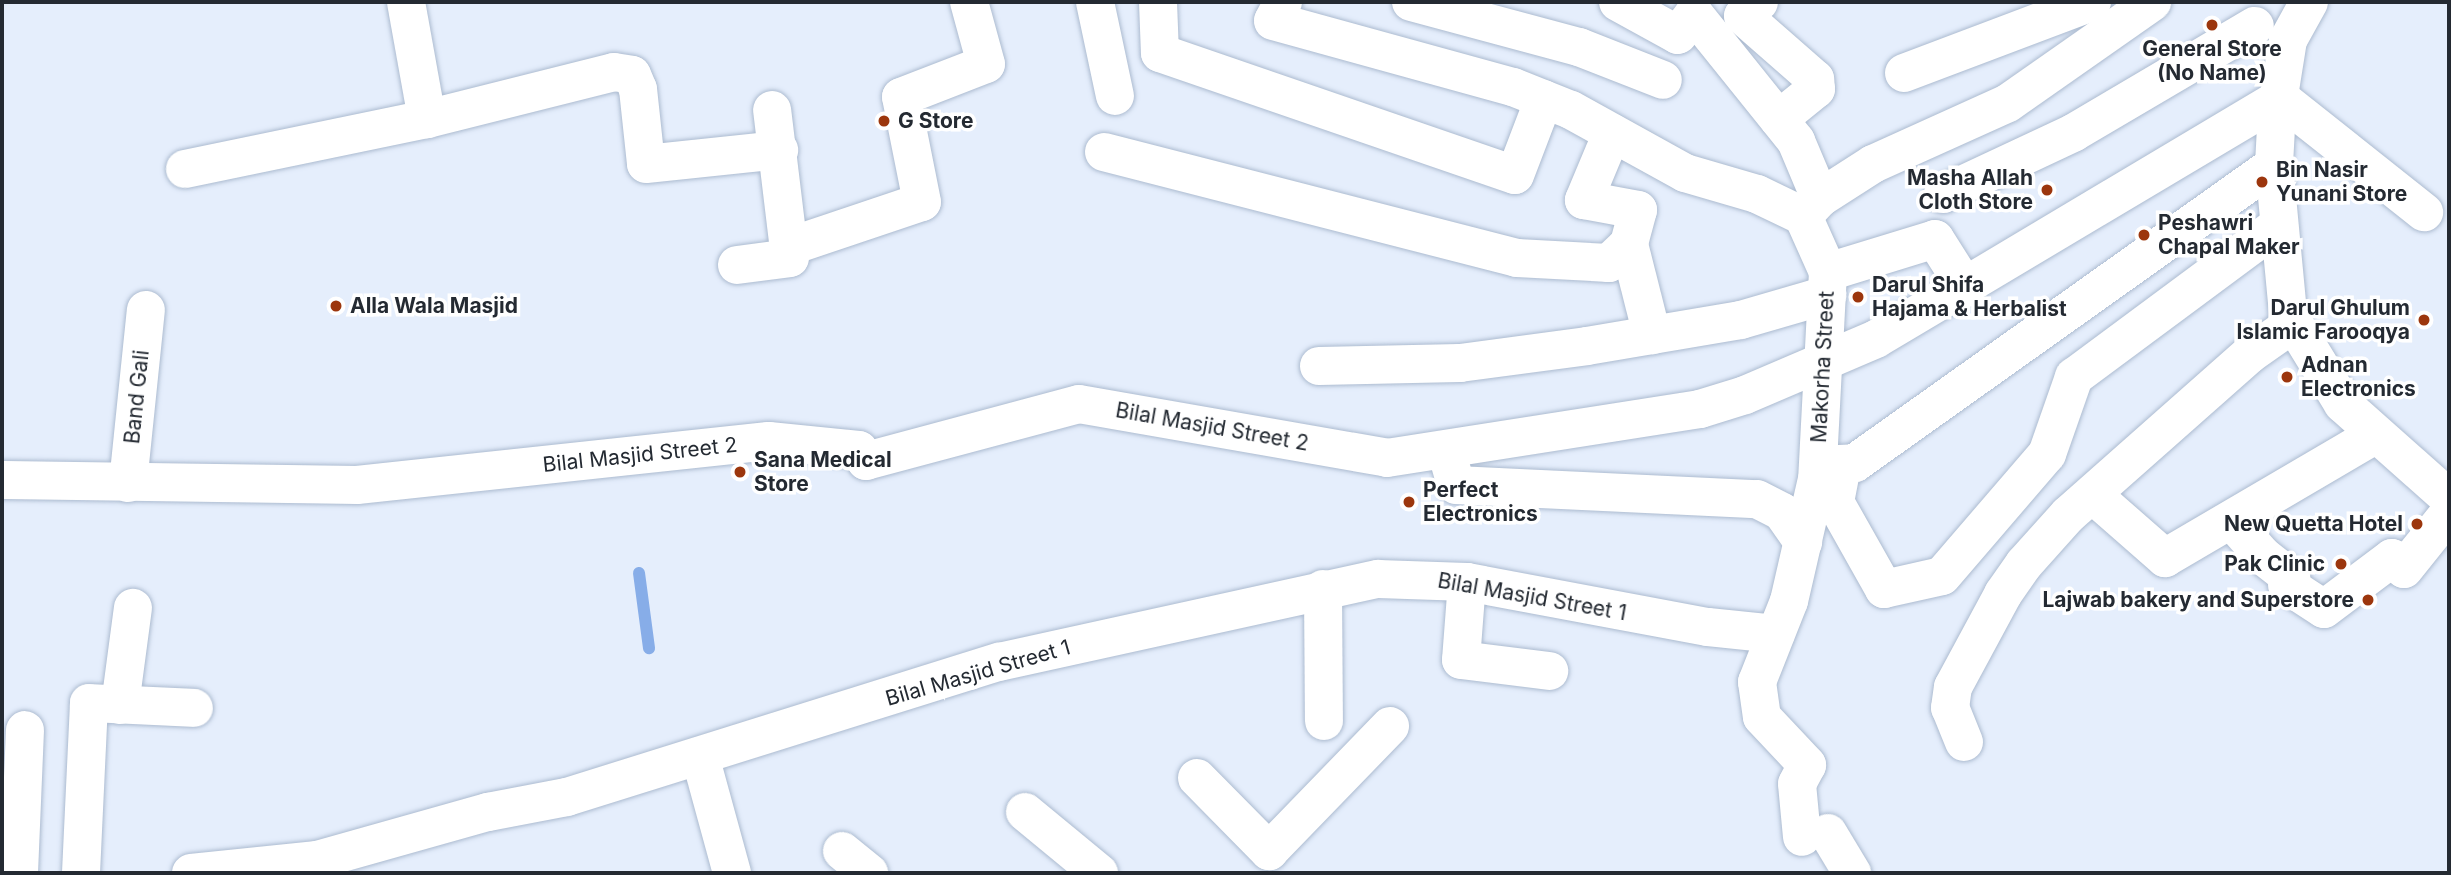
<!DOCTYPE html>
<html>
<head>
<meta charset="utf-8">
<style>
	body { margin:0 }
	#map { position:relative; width:2451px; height:875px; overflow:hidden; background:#e5eefc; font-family:Inter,sans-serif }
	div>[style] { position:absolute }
	.stream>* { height:12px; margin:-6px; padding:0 6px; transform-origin:6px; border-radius:6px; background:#87ade8 }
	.roads { filter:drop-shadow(0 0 2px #acbbd0) drop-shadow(0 0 2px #acbbd0) }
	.street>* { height:38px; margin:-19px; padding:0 19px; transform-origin:19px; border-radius:19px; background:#fff }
	.dots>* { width:19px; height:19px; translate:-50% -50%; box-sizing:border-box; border:4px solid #fff; border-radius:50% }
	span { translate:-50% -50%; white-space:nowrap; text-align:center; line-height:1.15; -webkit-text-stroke:7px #fff; paint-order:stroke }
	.poi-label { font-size:21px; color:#242a32; font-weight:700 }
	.left { translate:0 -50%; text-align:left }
	.right { translate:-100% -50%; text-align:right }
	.street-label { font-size:21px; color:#242a32 }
	.frame { position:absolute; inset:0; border:4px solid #242a32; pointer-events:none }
</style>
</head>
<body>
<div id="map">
	<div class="stream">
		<div style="left:639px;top:573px;width:76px;rotate:82.4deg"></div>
	</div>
	<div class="roads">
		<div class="street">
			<div style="left:406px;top:2px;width:119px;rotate:79.8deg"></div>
			<div style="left:1095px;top:2px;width:96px;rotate:78deg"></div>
			<div style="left:1158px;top:2px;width:51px;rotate:87.8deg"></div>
			<div style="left:1160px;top:53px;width:375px;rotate:19deg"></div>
			<div style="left:1515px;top:175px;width:81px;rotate:-69.1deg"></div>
			<div style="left:1283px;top:2px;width:21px;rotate:118deg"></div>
			<div style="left:1273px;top:21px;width:249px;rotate:15.4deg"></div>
			<div style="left:1513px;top:87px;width:62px;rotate:21.6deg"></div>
			<div style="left:1571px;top:110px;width:130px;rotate:28.9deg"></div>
			<div style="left:1685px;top:173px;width:75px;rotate:16.3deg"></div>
			<div style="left:1757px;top:194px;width:51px;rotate:25.6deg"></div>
			<div style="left:1411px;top:2px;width:174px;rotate:15deg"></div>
			<div style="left:1579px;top:47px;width:90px;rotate:21.4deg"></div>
			<div style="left:1618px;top:2px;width:68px;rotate:28.8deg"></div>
			<div style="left:1678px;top:35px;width:26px;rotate:-53deg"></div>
			<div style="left:1694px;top:14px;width:163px;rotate:51.2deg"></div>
			<div style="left:1796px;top:141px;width:62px;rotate:67.2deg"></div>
			<div style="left:1820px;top:198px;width:25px;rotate:133deg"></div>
			<div style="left:1803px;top:216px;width:61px;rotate:65.9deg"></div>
			<div style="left:1828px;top:272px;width:207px;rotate:93deg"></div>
			<div style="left:1817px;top:479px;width:125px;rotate:102.9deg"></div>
			<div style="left:1789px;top:601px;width:87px;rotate:111.6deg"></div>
			<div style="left:1757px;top:682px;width:35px;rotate:82deg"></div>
			<div style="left:1762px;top:717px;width:66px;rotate:46.8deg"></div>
			<div style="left:1807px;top:765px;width:21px;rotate:118deg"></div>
			<div style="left:1797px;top:784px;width:53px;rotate:84.6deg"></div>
			<div style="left:1759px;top:2px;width:21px;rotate:139deg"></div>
			<div style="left:1743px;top:16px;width:96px;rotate:41.2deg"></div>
			<div style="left:1815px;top:79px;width:10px;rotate:84deg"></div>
			<div style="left:1816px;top:89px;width:48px;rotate:141deg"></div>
			<div style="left:2309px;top:2px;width:43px;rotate:118.9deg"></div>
			<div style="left:2288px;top:40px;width:70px;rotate:99.1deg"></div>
			<div style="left:2277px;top:109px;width:56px;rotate:93.1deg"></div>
			<div style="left:2274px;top:165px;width:150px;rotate:84.6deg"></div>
			<div style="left:2288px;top:314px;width:105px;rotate:58.6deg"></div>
			<div style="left:2343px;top:404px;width:142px;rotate:41.6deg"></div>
			<div style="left:1904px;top:73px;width:201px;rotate:-20.7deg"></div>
			<div style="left:1612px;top:133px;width:73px;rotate:112.7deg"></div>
			<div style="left:1584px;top:200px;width:55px;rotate:10.5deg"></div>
			<div style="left:1638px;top:210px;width:35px;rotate:105deg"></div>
			<div style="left:1629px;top:244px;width:94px;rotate:75.8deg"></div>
			<div style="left:1104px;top:152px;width:426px;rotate:14.4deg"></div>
			<div style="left:1517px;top:258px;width:92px;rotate:3.1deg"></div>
			<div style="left:1609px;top:263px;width:28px;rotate:-44deg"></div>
			<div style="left:185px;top:169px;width:247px;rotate:-11.7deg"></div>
			<div style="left:427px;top:119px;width:193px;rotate:-14.1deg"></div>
			<div style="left:614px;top:72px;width:18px;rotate:9deg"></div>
			<div style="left:632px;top:75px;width:15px;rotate:67deg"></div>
			<div style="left:638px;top:89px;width:75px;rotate:83.9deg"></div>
			<div style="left:646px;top:164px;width:134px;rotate:-6deg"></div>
			<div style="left:1943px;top:194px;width:144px;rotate:-25.1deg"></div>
			<div style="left:2073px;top:133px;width:211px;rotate:-30.5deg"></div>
			<div style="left:1820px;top:198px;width:63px;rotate:-32.7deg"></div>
			<div style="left:1873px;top:164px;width:148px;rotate:-24.3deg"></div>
			<div style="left:2008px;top:103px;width:176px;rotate:-35deg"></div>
			<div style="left:791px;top:246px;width:138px;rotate:-18.6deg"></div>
			<div style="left:922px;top:202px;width:107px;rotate:-101.3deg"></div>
			<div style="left:901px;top:97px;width:91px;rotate:-21.2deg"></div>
			<div style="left:986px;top:64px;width:64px;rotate:-105.3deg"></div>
			<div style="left:737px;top:265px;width:53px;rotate:-7.5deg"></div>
			<div style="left:790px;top:258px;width:149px;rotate:-96.9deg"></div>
			<div style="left:1828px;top:272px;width:112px;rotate:-17.1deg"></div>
			<div style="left:1935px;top:239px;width:58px;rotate:57.7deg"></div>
			<div style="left:1319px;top:366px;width:141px;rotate:-1.2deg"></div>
			<div style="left:1460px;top:363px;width:128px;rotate:-7.6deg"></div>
			<div style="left:1587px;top:346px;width:156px;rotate:-9.6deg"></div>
			<div style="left:1741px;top:320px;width:90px;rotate:-16.2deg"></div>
			<div style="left:1446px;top:450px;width:36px;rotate:74deg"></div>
			<div style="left:1456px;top:485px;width:301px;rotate:2.7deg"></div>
			<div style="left:1757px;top:499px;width:28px;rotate:27deg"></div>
			<div style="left:1782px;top:512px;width:37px;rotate:55deg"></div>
			<div style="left:1819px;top:465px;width:36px;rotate:-3deg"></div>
			<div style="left:1855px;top:463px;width:514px;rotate:-35.42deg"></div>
			<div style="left:1842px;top:466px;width:37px;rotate:101deg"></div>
			<div style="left:1835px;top:502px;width:100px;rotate:60.6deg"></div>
			<div style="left:1884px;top:589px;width:59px;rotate:-12.6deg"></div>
			<div style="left:1942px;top:576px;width:161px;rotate:-49.3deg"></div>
			<div style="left:2047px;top:454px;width:82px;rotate:-70.7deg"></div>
			<div style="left:2074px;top:377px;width:255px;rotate:-36.6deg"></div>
			<div style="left:2px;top:480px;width:355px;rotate:0.8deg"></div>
			<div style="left:357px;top:485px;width:414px;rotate:-6.1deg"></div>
			<div style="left:769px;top:441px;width:90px;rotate:5.7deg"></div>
			<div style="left:859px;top:450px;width:13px;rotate:58deg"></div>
			<div style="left:866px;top:461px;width:220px;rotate:-15deg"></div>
			<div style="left:1079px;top:404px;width:313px;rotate:9.9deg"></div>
			<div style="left:1387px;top:458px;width:317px;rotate:-8.9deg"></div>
			<div style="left:1700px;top:409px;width:47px;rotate:-17.3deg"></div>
			<div style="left:1745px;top:395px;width:142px;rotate:-23.1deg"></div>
			<div style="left:1876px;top:339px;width:470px;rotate:-30.8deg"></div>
			<div style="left:2280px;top:98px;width:184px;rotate:38.4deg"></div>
			<div style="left:128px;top:483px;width:174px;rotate:-84.1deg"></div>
			<div style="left:2093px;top:495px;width:96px;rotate:41.2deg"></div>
			<div style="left:2165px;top:558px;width:243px;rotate:-30.4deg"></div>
			<div style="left:2231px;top:520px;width:48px;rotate:48.4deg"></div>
			<div style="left:2263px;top:556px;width:36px;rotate:38deg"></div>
			<div style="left:1467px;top:582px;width:78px;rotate:94.4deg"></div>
			<div style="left:1461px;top:660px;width:89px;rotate:7.1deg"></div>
			<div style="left:2287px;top:585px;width:44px;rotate:33deg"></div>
			<div style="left:2324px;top:609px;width:85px;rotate:-36.9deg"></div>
			<div style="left:2392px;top:558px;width:16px;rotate:43deg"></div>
			<div style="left:2404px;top:569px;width:72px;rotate:-51.2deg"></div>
			<div style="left:1323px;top:589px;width:132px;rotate:89.6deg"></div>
			<div style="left:120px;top:705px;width:98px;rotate:-82.4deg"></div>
			<div style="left:1964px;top:742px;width:37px;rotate:-112deg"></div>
			<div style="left:1950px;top:708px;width:21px;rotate:-82deg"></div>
			<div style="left:1953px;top:687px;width:106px;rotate:-61.7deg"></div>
			<div style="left:2003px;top:594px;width:37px;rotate:-55deg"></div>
			<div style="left:2024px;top:564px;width:66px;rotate:-48.1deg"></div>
			<div style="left:2068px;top:515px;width:243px;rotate:-41.5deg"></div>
			<div style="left:2250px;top:354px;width:54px;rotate:-35.2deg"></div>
			<div style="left:700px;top:756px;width:121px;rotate:74.7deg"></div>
			<div style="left:1197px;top:778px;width:103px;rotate:45.4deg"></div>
			<div style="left:1269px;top:851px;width:174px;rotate:-45.9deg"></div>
			<div style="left:1025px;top:812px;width:96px;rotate:39.5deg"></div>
			<div style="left:1828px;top:833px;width:47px;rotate:59deg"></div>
			<div style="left:842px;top:851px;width:35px;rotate:39deg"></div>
			<div style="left:19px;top:873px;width:143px;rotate:-87.6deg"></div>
			<div style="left:81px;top:873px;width:170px;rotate:-87.3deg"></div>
			<div style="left:89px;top:703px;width:105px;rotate:2.7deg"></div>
			<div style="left:191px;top:873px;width:127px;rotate:-5.9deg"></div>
			<div style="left:317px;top:860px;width:178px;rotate:-15.7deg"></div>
			<div style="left:488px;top:812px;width:80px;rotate:-10.8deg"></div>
			<div style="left:567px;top:797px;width:453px;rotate:-17.4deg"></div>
			<div style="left:999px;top:662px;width:388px;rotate:-12.4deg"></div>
			<div style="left:1378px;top:579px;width:89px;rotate:1.9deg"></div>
			<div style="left:1467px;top:582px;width:245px;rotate:10.6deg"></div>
			<div style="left:1708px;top:627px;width:68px;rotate:5.9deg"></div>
		</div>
	</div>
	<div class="dots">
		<div style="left:2212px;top:25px;background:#9c360d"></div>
		<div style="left:884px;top:121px;background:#9c360d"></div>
		<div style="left:2262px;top:182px;background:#9c360d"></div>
		<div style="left:2047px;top:190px;background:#9c360d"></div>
		<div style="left:2144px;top:235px;background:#9c360d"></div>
		<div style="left:1858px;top:297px;background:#9c360d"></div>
		<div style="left:336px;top:306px;background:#9c360d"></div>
		<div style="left:2424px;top:320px;background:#9c360d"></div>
		<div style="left:2287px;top:377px;background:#9c360d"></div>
		<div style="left:740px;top:472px;background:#9c360d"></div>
		<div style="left:1409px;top:502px;background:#9c360d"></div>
		<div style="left:2417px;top:524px;background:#9c360d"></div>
		<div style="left:2341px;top:564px;background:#9c360d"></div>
		<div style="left:2368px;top:600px;background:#9c360d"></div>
	</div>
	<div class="poi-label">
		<span style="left:2212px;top:61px">General Store<br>(No Name)</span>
		<span class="left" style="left:898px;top:121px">G Store</span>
		<span class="left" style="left:2276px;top:182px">Bin Nasir<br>Yunani Store</span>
		<span class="right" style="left:2033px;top:190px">Masha Allah<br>Cloth Store</span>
		<span class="left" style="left:2158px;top:235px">Peshawri<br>Chapal Maker</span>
		<span class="left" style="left:1872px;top:297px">Darul Shifa<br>Hajama &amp; Herbalist</span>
		<span class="left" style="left:350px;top:306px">Alla Wala Masjid</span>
		<span class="right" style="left:2410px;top:320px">Darul Ghulum<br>Islamic Farooqya</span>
		<span class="left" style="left:2301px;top:377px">Adnan<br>Electronics</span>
		<span class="left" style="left:754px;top:472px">Sana Medical<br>Store</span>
		<span class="left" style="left:1423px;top:502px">Perfect<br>Electronics</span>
		<span class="right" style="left:2403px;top:524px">New Quetta Hotel</span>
		<span class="right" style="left:2325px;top:564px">Pak Clinic</span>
		<span class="right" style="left:2354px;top:600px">Lajwab bakery and Superstore</span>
	</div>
	<div class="street-label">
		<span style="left:1823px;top:367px;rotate:-87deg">Makorha Street</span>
		<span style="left:137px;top:397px;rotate:-84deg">Band Gali</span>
		<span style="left:1212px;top:427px;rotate:10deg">Bilal Masjid Street 2</span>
		<span style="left:640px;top:455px;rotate:-6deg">Bilal Masjid Street 2</span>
		<span style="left:1532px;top:597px;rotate:10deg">Bilal Masjid Street 1</span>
		<span style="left:978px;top:673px;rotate:-16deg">Bilal Masjid Street 1</span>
	</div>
	<div class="frame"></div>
</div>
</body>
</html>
